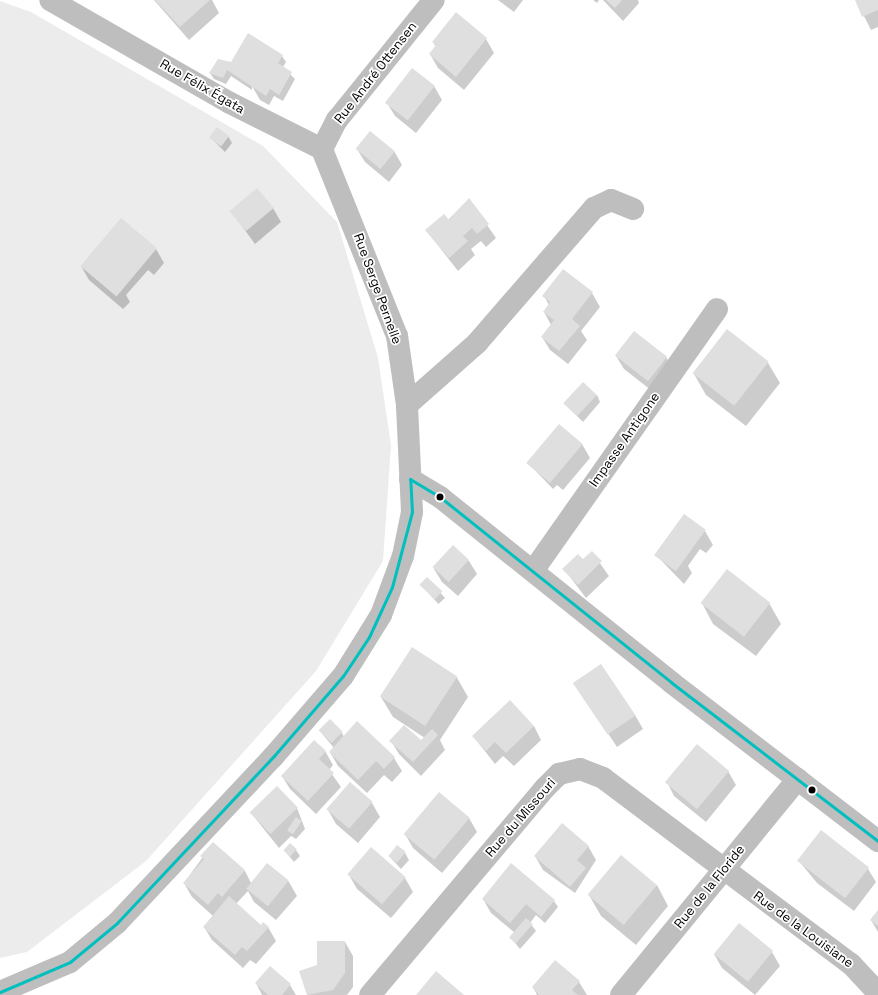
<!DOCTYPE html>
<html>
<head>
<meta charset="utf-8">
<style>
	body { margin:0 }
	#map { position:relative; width:878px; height:995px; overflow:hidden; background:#fff; font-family:"Space Grotesk",sans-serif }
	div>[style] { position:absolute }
	.green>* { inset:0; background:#ececec }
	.shadow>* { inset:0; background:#0003; transform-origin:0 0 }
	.building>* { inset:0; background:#dfdfdf; transform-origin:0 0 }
	.minor>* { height:22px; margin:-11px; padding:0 11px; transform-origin:11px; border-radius:11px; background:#bebebe }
	.bus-1>* { height:3px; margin:-1.5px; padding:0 1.5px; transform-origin:1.5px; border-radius:1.5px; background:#00bfbf }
	.dots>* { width:11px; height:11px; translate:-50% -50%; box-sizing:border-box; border:2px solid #fff; border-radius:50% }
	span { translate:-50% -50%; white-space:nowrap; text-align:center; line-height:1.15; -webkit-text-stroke:3.5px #fff; paint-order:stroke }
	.street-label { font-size:13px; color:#000 }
</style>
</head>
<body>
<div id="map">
	<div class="green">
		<div style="clip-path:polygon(0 1px,31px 12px,263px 146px,337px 222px,378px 358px,391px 445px,383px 561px,316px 671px,146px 861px,27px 952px,0 958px)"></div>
	</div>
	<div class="shadow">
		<div style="clip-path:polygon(154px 0,212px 0,219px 13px,189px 40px)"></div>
		<div style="clip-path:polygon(498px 0,523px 0,514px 12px)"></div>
		<div style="clip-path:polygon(593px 0,599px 0,597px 3px)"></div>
		<div style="clip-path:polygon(603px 0,638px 0,639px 3px,623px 21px)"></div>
		<div style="clip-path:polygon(856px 0,878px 0,878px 27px,871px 30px)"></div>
		<div style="clip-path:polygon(469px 24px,486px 39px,494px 53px,464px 90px,438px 68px,430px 54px,436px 47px,433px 42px)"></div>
		<div style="clip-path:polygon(282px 56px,286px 62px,283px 67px,295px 79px,283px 101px,274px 96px,269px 105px,260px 100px,252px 86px,252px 90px,231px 76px,226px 84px,214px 79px,210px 73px,231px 63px)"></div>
		<div style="clip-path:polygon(434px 86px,442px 100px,416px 133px,395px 116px,387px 103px)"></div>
		<div style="clip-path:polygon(228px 136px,232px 143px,225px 152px,210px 137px)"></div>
		<div style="clip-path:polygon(357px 149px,394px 151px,402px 165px,389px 182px,365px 162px)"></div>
		<div style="clip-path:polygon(469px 199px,496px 238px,486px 247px,481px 241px,471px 249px,475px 255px,458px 271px,426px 230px,448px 220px)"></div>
		<div style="clip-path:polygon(273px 208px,281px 222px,255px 244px,231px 211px)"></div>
		<div style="clip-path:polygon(121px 219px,156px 249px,164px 263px,154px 275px,148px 270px,126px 295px,130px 302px,123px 309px,89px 280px,81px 266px)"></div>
		<div style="clip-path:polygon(592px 293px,600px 307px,581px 331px,587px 340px,568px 364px,550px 350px,542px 337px,551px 325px,544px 312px,549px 305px,544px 296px)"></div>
		<div style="clip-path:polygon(616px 356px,666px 357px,674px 371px,656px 394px,624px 369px)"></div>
		<div style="clip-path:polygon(768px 363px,780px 383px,746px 426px,706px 395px,694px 374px)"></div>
		<div style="clip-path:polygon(597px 395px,600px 402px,583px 422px,565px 404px)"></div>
		<div style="clip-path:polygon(582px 444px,590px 458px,563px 490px,557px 485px,553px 489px,528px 463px)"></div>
		<div style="clip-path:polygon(705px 531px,713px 545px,706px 553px,700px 549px,688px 566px,692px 573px,684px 584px,656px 555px)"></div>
		<div style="clip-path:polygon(453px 546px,469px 561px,477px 574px,458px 596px,442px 582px,434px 569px)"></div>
		<div style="clip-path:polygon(592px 552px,609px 576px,586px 598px,564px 569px,583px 561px)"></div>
		<div style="left:427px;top:578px;width:27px;height:9px;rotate:48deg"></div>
		<div style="clip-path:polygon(702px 603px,769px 603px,781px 624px,756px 656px,713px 624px)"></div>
		<div style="clip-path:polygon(456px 676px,468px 697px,440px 740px,445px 750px,421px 776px,399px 754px,391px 741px,421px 742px,425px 738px,393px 717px,381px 697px)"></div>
		<div style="clip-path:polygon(575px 684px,635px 715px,643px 729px,617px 747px)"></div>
		<div style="clip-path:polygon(357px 723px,394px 758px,402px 771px,392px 782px,384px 775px,367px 793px,338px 766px,330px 752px,334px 748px,319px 730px,342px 733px,344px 737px)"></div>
		<div style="clip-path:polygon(534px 726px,541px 740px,514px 766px,503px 756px,495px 764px,473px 736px)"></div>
		<div style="clip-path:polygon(325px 751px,333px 765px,329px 770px,341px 787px,316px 814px,290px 789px,282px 776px)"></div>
		<div style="clip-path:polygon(728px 771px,736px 785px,706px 822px,674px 796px,667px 782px)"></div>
		<div style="clip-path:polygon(350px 784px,372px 803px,380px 817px,358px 843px,336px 824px,328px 810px)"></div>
		<div style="clip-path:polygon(297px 808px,305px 829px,296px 839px,291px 836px,279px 848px,251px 813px)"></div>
		<div style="clip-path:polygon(469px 818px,477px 832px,442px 873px,413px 848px,405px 834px)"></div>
		<div style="clip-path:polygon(213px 843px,245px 871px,251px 883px,267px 864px,289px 882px,297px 896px,276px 920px,254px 902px,248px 891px,236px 904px,261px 926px,268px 927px,276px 941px,256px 964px,250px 960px,243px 968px,212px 940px,204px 927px,213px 916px,192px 897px,184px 883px)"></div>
		<div style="clip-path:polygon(588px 846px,596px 860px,575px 893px,543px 870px,535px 856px)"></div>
		<div style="clip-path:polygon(284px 850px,296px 850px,300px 856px,294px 862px)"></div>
		<div style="clip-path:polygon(405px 853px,409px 860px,401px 869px,389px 856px)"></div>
		<div style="clip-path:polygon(799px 861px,868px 869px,876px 882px,854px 911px,817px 883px)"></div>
		<div style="clip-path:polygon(349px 875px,405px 878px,413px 892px,391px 918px,357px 889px)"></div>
		<div style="clip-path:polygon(657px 885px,668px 906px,636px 945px,601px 916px,589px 895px)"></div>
		<div style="clip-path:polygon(483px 899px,554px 901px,558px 907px,545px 923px,536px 915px,530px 923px,536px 931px,520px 949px,511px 938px,515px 933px,491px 913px)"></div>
		<div style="clip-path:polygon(878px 911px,878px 932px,871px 920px)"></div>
		<div style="clip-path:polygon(345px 942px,353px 956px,353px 987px,347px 995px,308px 995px,300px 972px,318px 966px)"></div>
		<div style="clip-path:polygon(772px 952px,780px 966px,755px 995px,722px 968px,714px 954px)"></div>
		<div style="clip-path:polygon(270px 967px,290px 985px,296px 995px,262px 995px,256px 983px)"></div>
		<div style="clip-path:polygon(579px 982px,587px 995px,537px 995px,533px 987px)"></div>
	</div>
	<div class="building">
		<div style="clip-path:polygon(155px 0,210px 0,180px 27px)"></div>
		<div style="clip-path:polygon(606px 0,622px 0,615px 8px)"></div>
		<div style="clip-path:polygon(855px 0,878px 0,878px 10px,862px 17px)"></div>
		<div style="clip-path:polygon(456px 12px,487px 38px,456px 77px,429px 54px,436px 45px,432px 42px)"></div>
		<div style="clip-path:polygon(248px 33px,283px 55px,278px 63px,292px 72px,279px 95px,270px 89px,266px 96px,227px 70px,223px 78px,209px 73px,218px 59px,231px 62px)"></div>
		<div style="left:412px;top:68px;width:29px;height:44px;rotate:38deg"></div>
		<div style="left:217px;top:127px;width:15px;height:13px;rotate:37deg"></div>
		<div style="left:370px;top:131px;width:32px;height:23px;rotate:39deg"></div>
		<div style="left:257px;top:188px;width:26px;height:36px;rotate:50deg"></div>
		<div style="clip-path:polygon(469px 198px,489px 224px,477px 234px,472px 228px,463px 236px,468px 241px,449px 258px,425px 230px,444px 214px,449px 220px)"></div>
		<div style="left:121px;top:218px;width:47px;height:63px;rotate:40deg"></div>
		<div style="clip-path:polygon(563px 269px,593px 292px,572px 319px,580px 326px,559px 351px,541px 337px,554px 320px,543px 312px,550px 302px,542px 296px)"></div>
		<div style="left:727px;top:329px;width:53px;height:56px;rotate:38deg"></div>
		<div style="left:634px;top:331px;width:42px;height:31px;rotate:38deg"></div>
		<div style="left:583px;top:382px;width:19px;height:29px;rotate:43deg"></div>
		<div style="left:559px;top:424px;width:31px;height:51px;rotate:40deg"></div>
		<div style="left:684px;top:514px;width:27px;height:51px;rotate:36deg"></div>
		<div style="left:453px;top:545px;width:22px;height:30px;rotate:43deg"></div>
		<div style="clip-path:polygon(592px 551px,602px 561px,578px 585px,562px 569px,578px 554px,583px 559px)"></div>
		<div style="left:727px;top:569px;width:55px;height:43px;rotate:38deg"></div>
		<div style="left:427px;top:577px;width:21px;height:11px;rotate:43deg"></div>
		<div style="left:412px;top:647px;width:54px;height:59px;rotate:33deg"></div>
		<div style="left:601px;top:664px;width:62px;height:34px;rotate:56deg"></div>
		<div style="clip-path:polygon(510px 700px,534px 726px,506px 753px,495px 742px,486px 751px,472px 736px)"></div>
		<div style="left:330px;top:719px;width:18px;height:16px;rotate:45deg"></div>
		<div style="clip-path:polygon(357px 721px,395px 757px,384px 769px,376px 761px,358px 780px,329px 752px)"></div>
		<div style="clip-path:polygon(404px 725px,421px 740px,432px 729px,438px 735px,413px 762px,389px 741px)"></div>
		<div style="clip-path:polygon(314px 740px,326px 751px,319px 759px,334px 773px,308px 801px,281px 776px)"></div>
		<div style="left:697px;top:744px;width:42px;height:50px;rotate:40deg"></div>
		<div style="left:350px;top:782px;width:30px;height:36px;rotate:41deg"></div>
		<div style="left:277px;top:786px;width:30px;height:38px;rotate:46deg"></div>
		<div style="left:439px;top:792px;width:40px;height:55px;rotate:40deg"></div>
		<div style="left:296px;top:817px;width:7px;height:16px;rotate:34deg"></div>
		<div style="clip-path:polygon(562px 823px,589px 846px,577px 860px,586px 868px,570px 887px,534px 856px)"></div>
		<div style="left:821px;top:830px;width:61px;height:39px;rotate:38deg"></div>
		<div style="clip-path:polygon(213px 842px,245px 870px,222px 897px,218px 893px,208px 905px,183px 883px,204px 859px,200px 856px)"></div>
		<div style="left:290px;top:843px;width:9px;height:10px;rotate:41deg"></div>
		<div style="left:397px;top:845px;width:11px;height:14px;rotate:38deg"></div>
		<div style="left:371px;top:847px;width:46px;height:36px;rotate:41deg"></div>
		<div style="left:621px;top:855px;width:47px;height:52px;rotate:40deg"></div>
		<div style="left:267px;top:863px;width:28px;height:33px;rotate:39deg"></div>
		<div style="clip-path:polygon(511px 863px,555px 900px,541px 917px,526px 904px,510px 923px,482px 899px)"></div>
		<div style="clip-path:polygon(229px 896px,261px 925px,263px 922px,269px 927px,247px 951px,242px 947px,235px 955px,203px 927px)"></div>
		<div style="clip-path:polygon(878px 910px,878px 926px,870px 920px)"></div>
		<div style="left:526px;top:918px;width:9px;height:26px;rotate:41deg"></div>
		<div style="left:739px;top:923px;width:44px;height:40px;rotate:39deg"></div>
		<div style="clip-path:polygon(317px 941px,345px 941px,345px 973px,333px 990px,307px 995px,299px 971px,317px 965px)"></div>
		<div style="clip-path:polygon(555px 960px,580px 981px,572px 990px,578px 995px,539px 995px,532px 987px)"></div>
		<div style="clip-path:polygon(270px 966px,291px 984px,282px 995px,268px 995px,255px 983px)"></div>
		<div style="clip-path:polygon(436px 971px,464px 995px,416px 995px)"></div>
	</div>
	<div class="minor">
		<div style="left:322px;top:149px;width:33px;rotate:-63deg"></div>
		<div style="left:337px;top:120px;width:154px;rotate:-51.1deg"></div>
		<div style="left:407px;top:405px;width:94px;rotate:-41.5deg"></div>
		<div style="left:477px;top:343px;width:179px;rotate:-49.1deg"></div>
		<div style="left:594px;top:208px;width:19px;rotate:-25deg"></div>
		<div style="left:611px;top:200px;width:24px;rotate:22deg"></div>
		<div style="left:410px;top:479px;width:35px;rotate:31deg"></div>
		<div style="left:440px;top:497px;width:297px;rotate:38.7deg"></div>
		<div style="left:672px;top:683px;width:260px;rotate:37.5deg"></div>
		<div style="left:533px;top:571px;width:320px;rotate:-54.9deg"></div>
		<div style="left:0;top:992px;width:76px;rotate:-23.2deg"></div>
		<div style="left:70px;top:962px;width:61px;rotate:-39.7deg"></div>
		<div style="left:117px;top:923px;width:228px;rotate:-46.8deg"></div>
		<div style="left:273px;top:757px;width:107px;rotate:-49.2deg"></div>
		<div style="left:343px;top:676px;width:72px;rotate:-58.1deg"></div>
		<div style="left:381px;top:615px;width:63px;rotate:-69.6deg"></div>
		<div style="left:403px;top:556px;width:45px;rotate:-78.4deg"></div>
		<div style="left:412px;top:512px;width:107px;rotate:-92.7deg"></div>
		<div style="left:407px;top:405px;width:70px;rotate:-98.2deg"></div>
		<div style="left:397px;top:336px;width:201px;rotate:-111.9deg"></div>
		<div style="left:322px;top:149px;width:103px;rotate:-153.4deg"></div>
		<div style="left:230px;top:103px;width:207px;rotate:-150.2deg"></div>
		<div style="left:370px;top:995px;width:271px;rotate:-49.8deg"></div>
		<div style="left:545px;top:788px;width:20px;rotate:-45deg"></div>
		<div style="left:559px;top:774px;width:22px;rotate:-13deg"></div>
		<div style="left:580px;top:769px;width:25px;rotate:21deg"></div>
		<div style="left:603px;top:778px;width:310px;rotate:36.9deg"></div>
		<div style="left:851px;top:964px;width:40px;rotate:47deg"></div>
		<div style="left:621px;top:995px;width:279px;rotate:-50.7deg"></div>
	</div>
	<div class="bus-1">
		<div style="left:410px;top:479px;width:35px;rotate:31deg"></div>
		<div style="left:440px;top:497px;width:297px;rotate:38.7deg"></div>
		<div style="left:672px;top:683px;width:260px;rotate:37.5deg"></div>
		<div style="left:0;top:992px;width:76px;rotate:-23.2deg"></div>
		<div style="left:70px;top:962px;width:61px;rotate:-39.7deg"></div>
		<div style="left:117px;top:923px;width:228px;rotate:-46.8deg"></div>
		<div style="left:273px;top:757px;width:107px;rotate:-49.2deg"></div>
		<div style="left:343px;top:676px;width:47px;rotate:-56.3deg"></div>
		<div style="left:369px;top:637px;width:55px;rotate:-65.3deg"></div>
		<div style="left:392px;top:587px;width:78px;rotate:-75.1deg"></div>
		<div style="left:412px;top:512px;width:33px;rotate:-93deg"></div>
	</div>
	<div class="dots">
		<div style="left:440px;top:497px;background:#000"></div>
		<div style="left:812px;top:790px;background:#000"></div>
	</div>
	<div class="street-label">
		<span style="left:376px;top:73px;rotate:-52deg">Rue André Ottensen</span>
		<span style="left:202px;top:87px;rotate:30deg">Rue Félix Égata</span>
		<span style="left:377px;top:289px;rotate:70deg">Rue Serge Pernelle</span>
		<span style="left:625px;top:440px;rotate:-55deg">Impasse Antigone</span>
		<span style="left:521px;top:818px;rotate:-49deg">Rue du Missouri</span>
		<span style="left:710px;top:887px;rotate:-51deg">Rue de la Floride</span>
		<span style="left:803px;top:930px;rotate:36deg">Rue de la Louisiane</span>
	</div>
</div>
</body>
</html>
